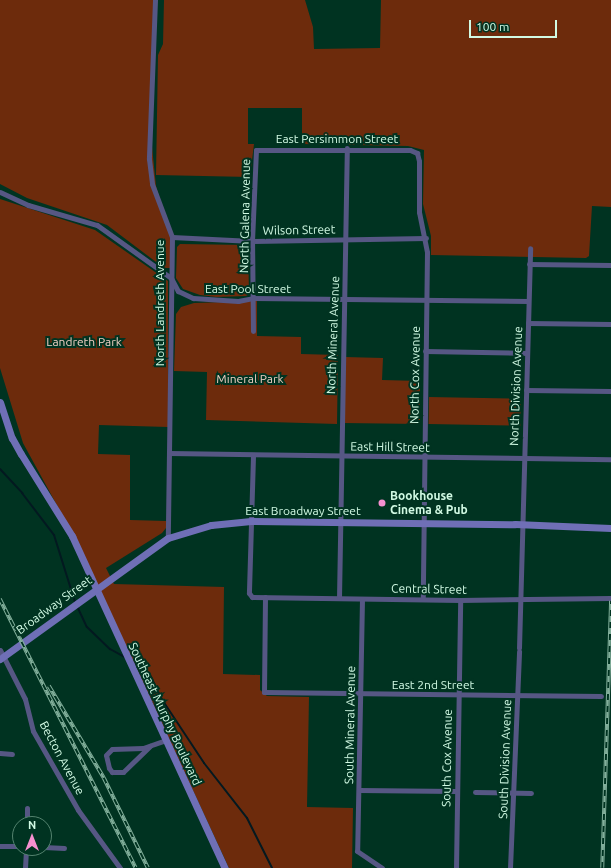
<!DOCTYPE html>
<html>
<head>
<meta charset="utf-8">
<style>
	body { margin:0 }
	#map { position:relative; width:611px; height:868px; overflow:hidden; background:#003321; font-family:Ubuntu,sans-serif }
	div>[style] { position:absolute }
	.green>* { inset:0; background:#6d2b0c; transform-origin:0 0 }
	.stream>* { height:2px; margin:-1px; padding:0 1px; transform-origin:1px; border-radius:1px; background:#031920 }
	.street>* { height:5px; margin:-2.5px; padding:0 2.5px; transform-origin:2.5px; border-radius:2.5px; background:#565784 }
	.secondary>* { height:7px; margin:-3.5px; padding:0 3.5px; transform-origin:3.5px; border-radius:3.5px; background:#6f6fb6 }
	.rail>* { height:3.5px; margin-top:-1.75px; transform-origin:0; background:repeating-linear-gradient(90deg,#003321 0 6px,#82af9b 0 12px); box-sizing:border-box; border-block:1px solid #82af9b }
	.dots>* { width:11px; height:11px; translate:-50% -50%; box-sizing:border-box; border:2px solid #003321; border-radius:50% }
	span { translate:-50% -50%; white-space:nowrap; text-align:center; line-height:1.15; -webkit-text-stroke:4px #003321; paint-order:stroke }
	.street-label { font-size:12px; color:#d1fae4 }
	.park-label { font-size:12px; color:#eecfc3 }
	.poi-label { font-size:12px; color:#d1fae4; font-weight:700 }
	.left { translate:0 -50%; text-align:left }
	.north { position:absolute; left:12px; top:816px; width:40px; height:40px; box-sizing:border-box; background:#003321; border:1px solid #54836f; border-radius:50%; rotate:0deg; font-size:11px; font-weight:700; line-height:16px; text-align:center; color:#d1fae4 }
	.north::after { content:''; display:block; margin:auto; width:14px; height:18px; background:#f690d0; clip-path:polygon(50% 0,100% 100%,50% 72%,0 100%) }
	.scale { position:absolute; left:469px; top:20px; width:88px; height:18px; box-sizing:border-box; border:2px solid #d1fae4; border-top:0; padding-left:5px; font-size:12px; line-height:14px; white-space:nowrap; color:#d1fae4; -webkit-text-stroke:3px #003321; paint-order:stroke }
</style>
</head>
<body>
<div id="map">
	<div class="green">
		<div style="clip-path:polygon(0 0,154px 0,151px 137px,156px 186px,174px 246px,171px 268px,164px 268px,107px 225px,27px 198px,0 184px)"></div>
		<div style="clip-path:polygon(164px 0,305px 0,313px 27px,314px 49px,380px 48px,381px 0,611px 0,611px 207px,592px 206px,589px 256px,586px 258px,431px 255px,431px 236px,423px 204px,424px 150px,408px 146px,302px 144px,302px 108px,248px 108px,248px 144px,254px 144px,250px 177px,156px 175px,158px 55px,163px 44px)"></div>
		<div style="clip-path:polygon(0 199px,95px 230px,168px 281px,168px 427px,99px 425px,98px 454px,130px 455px,130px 520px,166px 521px,166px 528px,162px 533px,106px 568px,114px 584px,224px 587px,223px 674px,260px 675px,260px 690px,267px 696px,309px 697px,307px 807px,353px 808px,352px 868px,229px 868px,83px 553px,23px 443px,0 368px)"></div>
		<div style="clip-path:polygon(180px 244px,248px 245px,249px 294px,246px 296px,216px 297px,200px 295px,183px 289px,176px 278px,177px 247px)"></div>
		<div style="clip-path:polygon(257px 301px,257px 336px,301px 337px,301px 354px,338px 355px,337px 424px,206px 420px,207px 372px,174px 371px,176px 314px,181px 307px,194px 303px)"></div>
		<div style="clip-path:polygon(345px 357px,383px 358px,382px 380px,420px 381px,420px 424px,343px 423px)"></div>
		<div style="left:429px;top:397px;width:92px;height:27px;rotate:1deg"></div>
	</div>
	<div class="stream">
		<div style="left:0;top:469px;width:33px;rotate:47deg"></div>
		<div style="left:22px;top:493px;width:53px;rotate:52.7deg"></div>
		<div style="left:54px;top:535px;width:70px;rotate:72.6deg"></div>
		<div style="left:77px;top:606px;width:23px;rotate:65deg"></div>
		<div style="left:87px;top:627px;width:32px;rotate:44deg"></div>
		<div style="left:110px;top:649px;width:18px;rotate:29deg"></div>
		<div style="left:133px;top:663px;width:19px;rotate:32deg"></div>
		<div style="left:149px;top:673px;width:28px;rotate:64deg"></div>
		<div style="left:161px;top:698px;width:78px;rotate:56.5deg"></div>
		<div style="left:204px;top:763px;width:70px;rotate:52deg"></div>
		<div style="left:247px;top:818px;width:56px;rotate:63.4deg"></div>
	</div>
	<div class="street">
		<div style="left:155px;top:0;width:159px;rotate:92.2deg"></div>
		<div style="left:149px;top:159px;width:25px;rotate:83deg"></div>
		<div style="left:152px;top:184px;width:57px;rotate:69.3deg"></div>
		<div style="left:172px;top:237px;width:301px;rotate:90.8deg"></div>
		<div style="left:0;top:192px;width:31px;rotate:25deg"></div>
		<div style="left:28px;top:205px;width:72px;rotate:16.2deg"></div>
		<div style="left:97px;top:225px;width:91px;rotate:35.6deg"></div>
		<div style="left:171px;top:278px;width:15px;rotate:62deg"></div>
		<div style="left:178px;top:291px;width:17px;rotate:25deg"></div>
		<div style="left:193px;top:298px;width:45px;rotate:3.8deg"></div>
		<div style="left:238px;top:301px;width:15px;rotate:-11deg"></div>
		<div style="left:253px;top:298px;width:275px;rotate:0.6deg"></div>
		<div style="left:172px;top:237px;width:80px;rotate:2.9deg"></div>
		<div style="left:252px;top:241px;width:174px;rotate:-1deg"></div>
		<div style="left:529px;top:264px;width:82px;rotate:0.7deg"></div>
		<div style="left:528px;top:323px;width:83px;rotate:0.7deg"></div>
		<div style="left:253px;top:331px;width:90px;rotate:-90.6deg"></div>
		<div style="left:252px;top:241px;width:91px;rotate:-87.5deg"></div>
		<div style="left:256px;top:150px;width:154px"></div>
		<div style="left:410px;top:150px;width:8px;rotate:23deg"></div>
		<div style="left:417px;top:153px;width:8px;rotate:76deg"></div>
		<div style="left:419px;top:161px;width:51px;rotate:90deg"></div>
		<div style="left:419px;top:212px;width:41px;rotate:78.7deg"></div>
		<div style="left:427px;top:252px;width:347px;rotate:90.7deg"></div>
		<div style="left:425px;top:351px;width:102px;rotate:1.1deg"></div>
		<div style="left:526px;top:390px;width:85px;rotate:0.7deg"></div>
		<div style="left:169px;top:453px;width:442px;rotate:0.8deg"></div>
		<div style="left:253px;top:456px;width:137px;rotate:91.7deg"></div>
		<div style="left:249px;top:593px;width:5px;rotate:53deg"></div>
		<div style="left:252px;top:597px;width:208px;rotate:0.8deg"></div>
		<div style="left:460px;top:600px;width:151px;rotate:-0.8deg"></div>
		<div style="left:265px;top:597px;width:95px;rotate:90.6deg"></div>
		<div style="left:264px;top:692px;width:337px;rotate:0.7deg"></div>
		<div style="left:339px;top:598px;width:450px;rotate:-89deg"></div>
		<div style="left:362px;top:599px;width:252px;rotate:91.1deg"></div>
		<div style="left:357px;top:851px;width:30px;rotate:34deg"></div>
		<div style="left:519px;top:648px;width:400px;rotate:-88.4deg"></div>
		<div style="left:0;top:650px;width:55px;rotate:63deg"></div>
		<div style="left:25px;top:699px;width:33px;rotate:76deg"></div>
		<div style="left:33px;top:731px;width:91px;rotate:60.3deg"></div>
		<div style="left:78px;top:810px;width:72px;rotate:54.1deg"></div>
		<div style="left:150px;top:746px;width:37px;rotate:136deg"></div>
		<div style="left:123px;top:772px;width:11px;rotate:180deg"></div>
		<div style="left:112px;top:772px;width:5px;rotate:-127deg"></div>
		<div style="left:109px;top:768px;width:13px;rotate:-103deg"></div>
		<div style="left:106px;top:755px;width:8px;rotate:-45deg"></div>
		<div style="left:112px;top:749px;width:31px;rotate:-2deg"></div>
		<div style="left:143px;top:748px;width:24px;rotate:-19deg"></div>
		<div style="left:0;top:753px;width:12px;rotate:5deg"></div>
		<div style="left:359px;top:790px;width:97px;rotate:0.6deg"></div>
		<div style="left:475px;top:792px;width:56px;rotate:1deg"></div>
		<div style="left:27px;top:824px;width:16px;rotate:-90deg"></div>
		<div style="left:0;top:846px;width:20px"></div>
		<div style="left:44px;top:847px;width:20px;rotate:3deg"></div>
		<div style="left:25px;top:868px;width:20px;rotate:-87deg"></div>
		<div style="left:456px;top:868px;width:268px;rotate:-89.1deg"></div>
		<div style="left:510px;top:868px;width:217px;rotate:-87.6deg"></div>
	</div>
	<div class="secondary">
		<div style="left:0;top:402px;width:38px;rotate:72deg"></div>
		<div style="left:12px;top:438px;width:18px;rotate:61deg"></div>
		<div style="left:21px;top:454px;width:97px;rotate:58.1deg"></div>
		<div style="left:72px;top:536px;width:366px;rotate:65.3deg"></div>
		<div style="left:0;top:659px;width:207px;rotate:-35.8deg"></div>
		<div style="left:168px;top:538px;width:45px;rotate:-16.8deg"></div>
		<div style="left:211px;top:525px;width:40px;rotate:-5.7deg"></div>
		<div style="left:251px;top:521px;width:264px;rotate:0.7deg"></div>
		<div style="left:515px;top:524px;width:96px;rotate:2.4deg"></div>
	</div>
	<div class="rail">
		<div style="left:0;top:599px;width:301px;rotate:63.2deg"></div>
		<div style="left:49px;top:686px;width:107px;rotate:59.1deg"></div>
		<div style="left:104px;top:778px;width:100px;rotate:63.9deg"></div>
		<div style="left:602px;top:868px;width:267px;rotate:-88.1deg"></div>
	</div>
	<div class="dots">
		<div style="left:382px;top:503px;background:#f690d0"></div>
	</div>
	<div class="street-label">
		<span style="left:337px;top:139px">East Persimmon Street</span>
		<span style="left:245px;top:216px;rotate:-89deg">North Galena Avenue</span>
		<span style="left:299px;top:230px;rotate:-1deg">Wilson Street</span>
		<span style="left:248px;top:289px">East Pool Street</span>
		<span style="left:160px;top:303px;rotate:-90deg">North Landreth Avenue</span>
		<span style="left:333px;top:335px;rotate:-88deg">North Mineral Avenue</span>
		<span style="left:415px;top:375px;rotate:-89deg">North Cox Avenue</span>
		<span style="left:516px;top:386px;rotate:-88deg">North Division Avenue</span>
		<span style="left:390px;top:447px;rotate:1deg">East Hill Street</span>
		<span style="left:303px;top:511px">East Broadway Street</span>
		<span style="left:429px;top:589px;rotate:1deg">Central Street</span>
		<span style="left:54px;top:605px;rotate:-36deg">Broadway Street</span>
		<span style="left:433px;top:685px">East 2nd Street</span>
		<span style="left:165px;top:714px;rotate:65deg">Southeast Murphy Boulevard</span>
		<span style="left:350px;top:725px;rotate:-89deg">South Mineral Avenue</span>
		<span style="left:62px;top:758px;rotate:62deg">Becton Avenue</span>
		<span style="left:447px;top:758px;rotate:-89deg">South Cox Avenue</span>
		<span style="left:505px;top:759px;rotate:-88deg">South Division Avenue</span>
	</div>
	<div class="park-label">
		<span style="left:84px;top:342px">Landreth Park</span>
		<span style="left:250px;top:379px">Mineral Park</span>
	</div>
	<div class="poi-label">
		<span class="left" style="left:390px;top:503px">Bookhouse<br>Cinema &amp; Pub</span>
	</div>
	<div class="north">N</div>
	<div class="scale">100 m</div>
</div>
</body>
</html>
